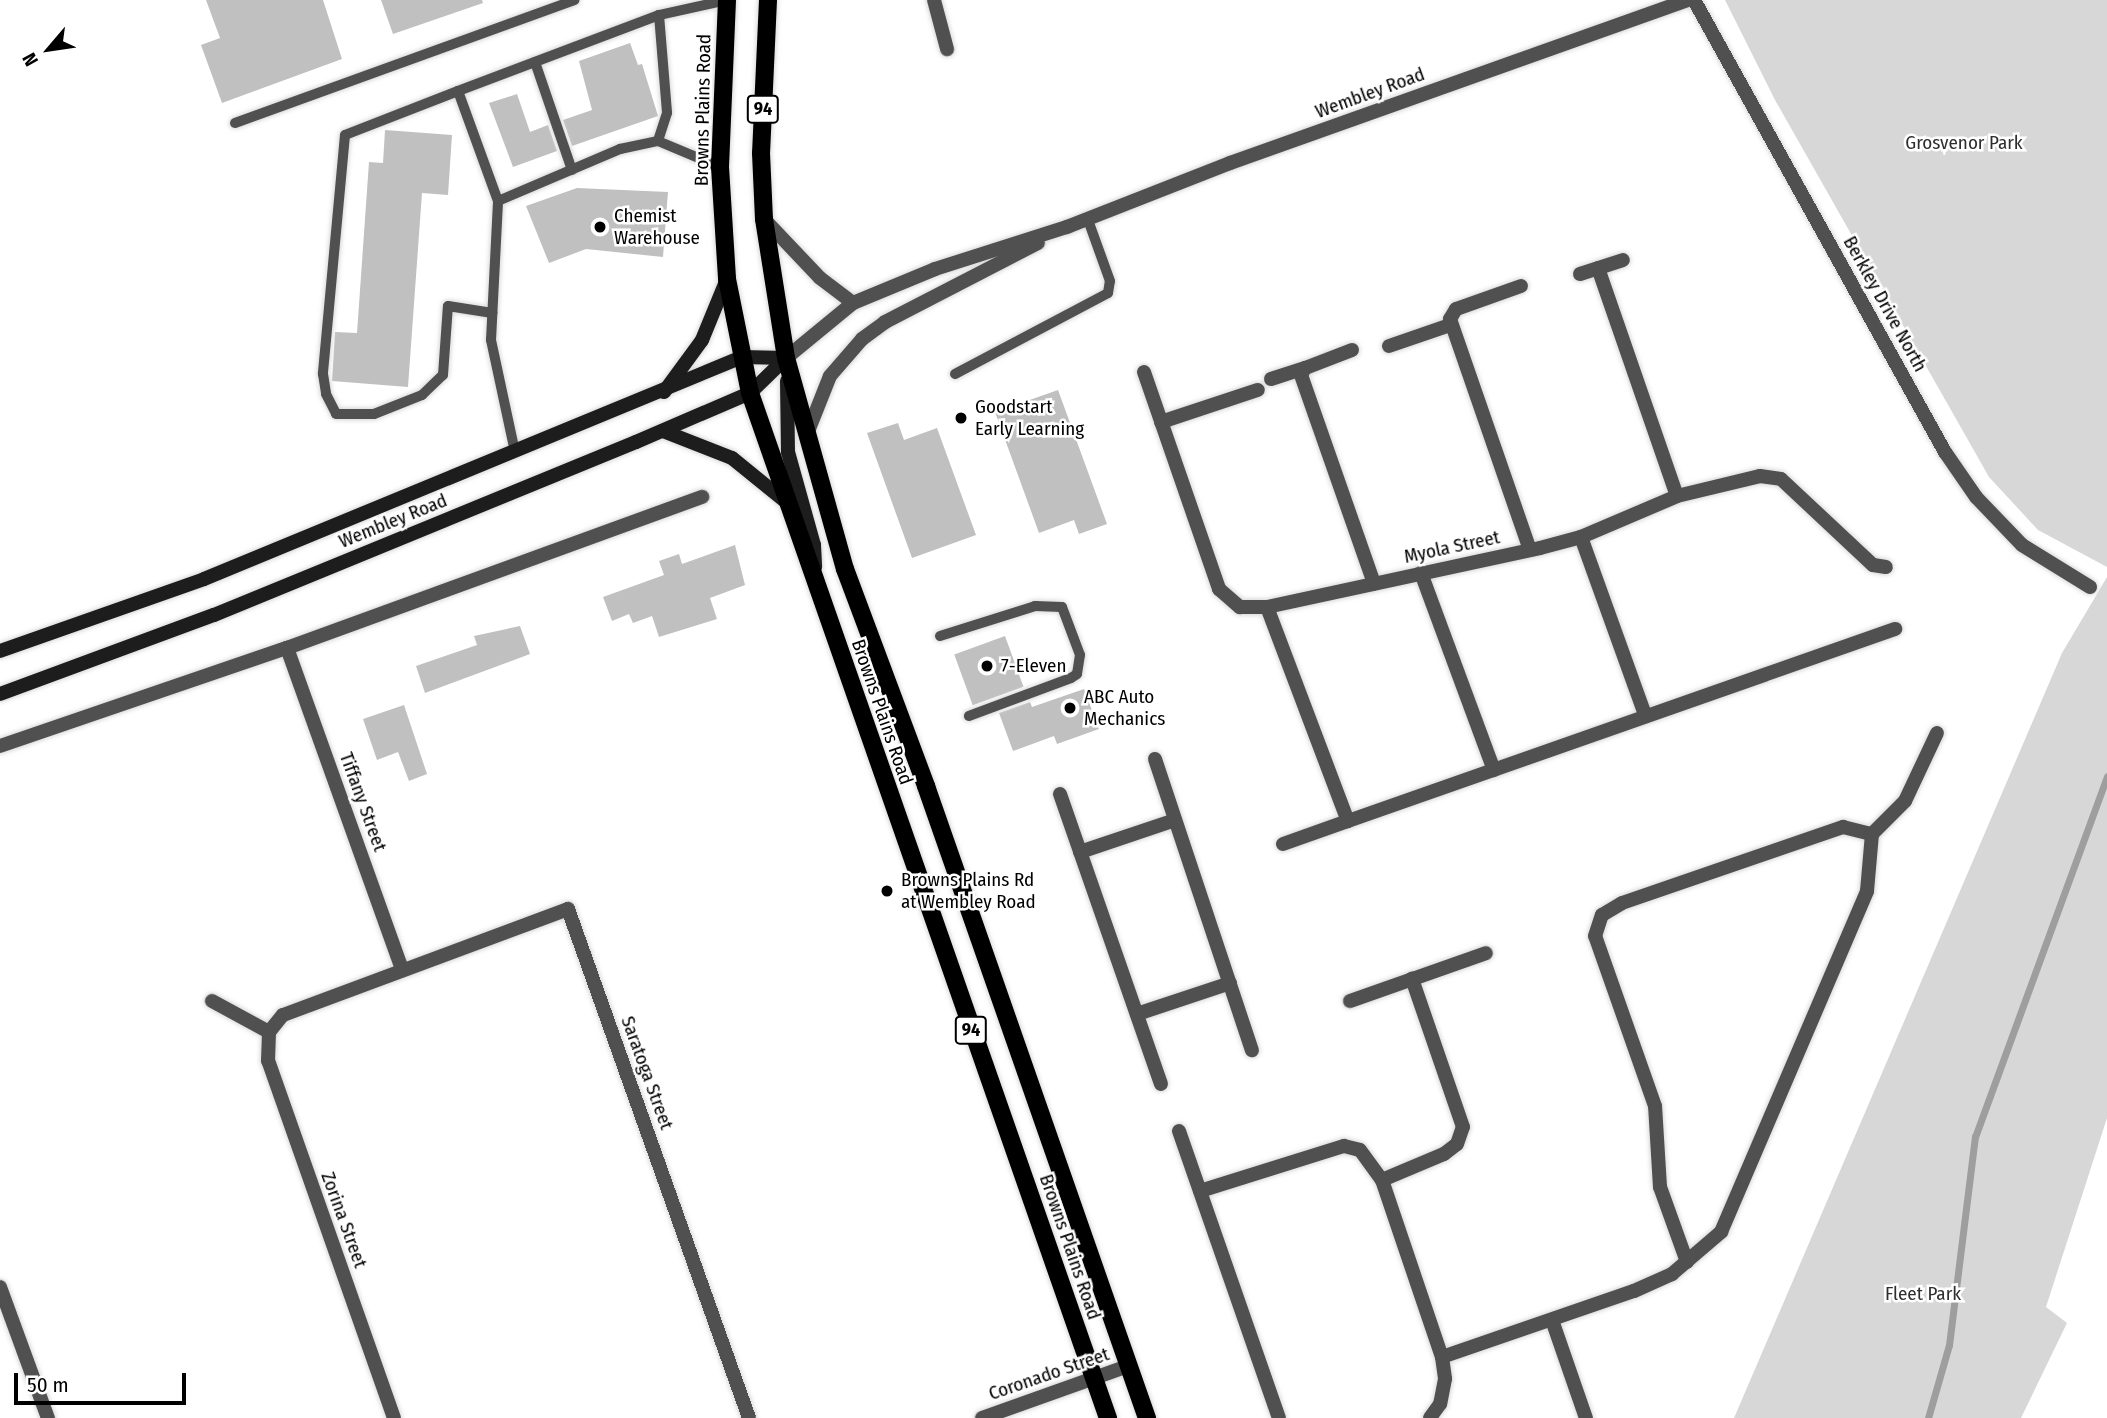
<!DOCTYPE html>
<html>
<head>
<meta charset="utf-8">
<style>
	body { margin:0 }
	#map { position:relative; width:2107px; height:1418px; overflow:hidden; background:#fff; font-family:"Fira Sans Condensed",sans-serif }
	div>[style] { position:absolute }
	.green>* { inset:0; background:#d7d7d7 }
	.stream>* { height:7px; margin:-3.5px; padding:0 3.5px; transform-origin:3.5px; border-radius:3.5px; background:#9e9e9e }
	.building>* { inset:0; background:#c0c0c0; transform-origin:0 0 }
	.roads { filter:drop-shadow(0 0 2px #dbdbdb) drop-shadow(0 0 2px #dbdbdb) }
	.service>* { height:10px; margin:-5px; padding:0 5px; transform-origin:5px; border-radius:5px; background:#505050 }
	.minor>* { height:14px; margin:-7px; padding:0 7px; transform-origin:7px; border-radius:7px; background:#505050 }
	.secondary>* { height:14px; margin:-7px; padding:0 7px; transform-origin:7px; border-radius:7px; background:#1d1d1d }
	.primary>* { height:18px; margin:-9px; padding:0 9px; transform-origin:9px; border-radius:9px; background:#000 }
	.dots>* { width:19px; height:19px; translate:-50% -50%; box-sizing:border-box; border:4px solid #fff; border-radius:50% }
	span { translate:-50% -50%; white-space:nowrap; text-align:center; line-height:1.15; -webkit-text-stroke:5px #fff; paint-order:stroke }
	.shield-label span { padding:2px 5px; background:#fff; border:2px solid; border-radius:5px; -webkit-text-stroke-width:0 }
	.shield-label { font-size:18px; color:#000; font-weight:700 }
	.street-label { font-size:19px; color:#000 }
	.park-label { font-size:19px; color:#2e2e2e }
	.poi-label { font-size:19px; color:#000 }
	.left { translate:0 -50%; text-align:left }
	.north { position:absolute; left:14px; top:14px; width:70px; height:70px; -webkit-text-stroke:5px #fff; paint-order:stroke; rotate:241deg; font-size:19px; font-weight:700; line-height:28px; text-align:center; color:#000 }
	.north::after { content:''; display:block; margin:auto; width:24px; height:32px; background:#000; clip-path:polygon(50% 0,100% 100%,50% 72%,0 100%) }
	.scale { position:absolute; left:14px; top:1373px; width:172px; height:32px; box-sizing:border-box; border:4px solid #000; border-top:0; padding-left:9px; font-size:21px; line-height:24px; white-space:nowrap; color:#000; -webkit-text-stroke:5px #fff; paint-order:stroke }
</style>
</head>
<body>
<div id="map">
	<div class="green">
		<div style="clip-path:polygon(1725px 0,2107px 0,2107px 567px,2038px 530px,1989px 477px,1775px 100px)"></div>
		<div style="clip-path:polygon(2107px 577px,2107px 1118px,2046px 1307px,2067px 1323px,2021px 1418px,1734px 1418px,2062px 653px)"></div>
	</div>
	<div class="stream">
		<div style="left:1928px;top:1418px;width:76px;rotate:-74deg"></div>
		<div style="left:1949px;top:1345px;width:210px;rotate:-82.9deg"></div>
		<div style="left:1975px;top:1137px;width:384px;rotate:-69.9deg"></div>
	</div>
	<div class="building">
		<div style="clip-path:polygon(206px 0,323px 0,342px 59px,222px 103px,201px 45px,220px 38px)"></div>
		<div style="clip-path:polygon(381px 0,482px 0,483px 3px,393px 34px)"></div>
		<div style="clip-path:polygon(630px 43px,638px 65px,642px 64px,658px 116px,572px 146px,563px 120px,592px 110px,579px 61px)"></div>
		<div style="clip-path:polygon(517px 94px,530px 132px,548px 125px,557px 151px,513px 167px,489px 103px)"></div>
		<div style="clip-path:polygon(385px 130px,452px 135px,448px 195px,422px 193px,408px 387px,332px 381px,335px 332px,357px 333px,369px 162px,383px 163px)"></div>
		<div style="clip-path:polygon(577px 188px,668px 192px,663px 257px,586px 249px,549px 263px,526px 206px)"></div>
		<div style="clip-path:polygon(1058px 390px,1107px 524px,1079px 534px,1074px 520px,1039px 533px,995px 412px)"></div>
		<div style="clip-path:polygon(898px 423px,904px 440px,937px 428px,976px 535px,912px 558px,867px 433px)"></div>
		<div style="clip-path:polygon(735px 545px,745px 585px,710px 598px,717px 619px,659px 637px,652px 616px,633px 623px,629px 614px,612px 621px,603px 597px,664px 575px,659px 561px,679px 554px,682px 564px)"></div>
		<div style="clip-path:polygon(520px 626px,530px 654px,425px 693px,416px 666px,477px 645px,474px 636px)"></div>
		<div style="left:1005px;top:636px;width:54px;height:54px;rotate:70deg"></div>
		<div style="clip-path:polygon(1084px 689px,1099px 729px,1057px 744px,1054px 736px,1013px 751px,999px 713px,1030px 702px,1032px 707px)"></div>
		<div style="clip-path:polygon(404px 705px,427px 774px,409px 781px,398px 752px,377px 760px,363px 719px)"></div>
	</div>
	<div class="roads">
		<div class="service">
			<div style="left:659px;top:15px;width:70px;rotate:-12.4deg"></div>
			<div style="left:535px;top:62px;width:114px;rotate:71.1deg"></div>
			<div style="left:458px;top:91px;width:121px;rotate:158.7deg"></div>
			<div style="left:345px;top:135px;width:240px;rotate:95.3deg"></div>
			<div style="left:323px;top:374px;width:20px;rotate:81deg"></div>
			<div style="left:326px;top:394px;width:22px;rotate:63deg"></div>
			<div style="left:336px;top:414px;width:38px"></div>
			<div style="left:374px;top:414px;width:52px;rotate:-21.6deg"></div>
			<div style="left:422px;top:395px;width:29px;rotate:-44deg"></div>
			<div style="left:443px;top:375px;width:69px;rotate:-85.9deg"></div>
			<div style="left:448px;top:306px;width:45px;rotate:9deg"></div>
			<div style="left:235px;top:123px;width:361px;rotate:-19.9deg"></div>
			<div style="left:498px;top:201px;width:117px;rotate:-110deg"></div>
			<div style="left:458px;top:91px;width:215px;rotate:-20.7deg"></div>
			<div style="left:659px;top:15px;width:98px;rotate:85.3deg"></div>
			<div style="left:667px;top:113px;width:29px;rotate:108deg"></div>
			<div style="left:955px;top:374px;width:173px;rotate:-27.9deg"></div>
			<div style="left:1108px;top:293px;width:12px;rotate:-81deg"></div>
			<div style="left:1110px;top:281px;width:65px;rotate:-109.8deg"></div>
			<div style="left:515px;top:452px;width:115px;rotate:-102.1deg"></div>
			<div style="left:491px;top:340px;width:139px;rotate:-87.1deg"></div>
			<div style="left:498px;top:201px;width:133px;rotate:-23.1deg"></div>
			<div style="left:620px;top:149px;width:39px;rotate:-12deg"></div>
			<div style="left:658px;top:141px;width:67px;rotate:22.8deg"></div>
			<div style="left:940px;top:636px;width:100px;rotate:-17.5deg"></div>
			<div style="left:1035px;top:606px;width:27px;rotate:2deg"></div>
			<div style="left:1062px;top:607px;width:51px;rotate:69.4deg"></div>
			<div style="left:1080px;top:655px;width:19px;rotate:99deg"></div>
			<div style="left:1077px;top:674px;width:7px;rotate:146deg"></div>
			<div style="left:1071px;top:678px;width:109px;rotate:159.6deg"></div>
		</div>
		<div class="minor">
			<div style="left:934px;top:0;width:51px;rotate:75.1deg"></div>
			<div style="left:1694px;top:0;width:517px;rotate:60.96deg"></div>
			<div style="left:1945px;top:452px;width:55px;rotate:55.4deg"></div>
			<div style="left:1976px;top:497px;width:66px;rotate:46.2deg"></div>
			<div style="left:2022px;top:545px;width:80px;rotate:31.7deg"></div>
			<div style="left:764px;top:219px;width:81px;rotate:46.5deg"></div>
			<div style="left:820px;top:278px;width:41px;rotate:37.1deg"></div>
			<div style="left:1598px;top:268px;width:241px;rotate:70.9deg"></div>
			<div style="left:1580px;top:274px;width:45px;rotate:-18deg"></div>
			<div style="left:1521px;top:286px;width:69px;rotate:160.5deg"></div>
			<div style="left:1456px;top:309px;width:12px;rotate:121deg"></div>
			<div style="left:1450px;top:319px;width:244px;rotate:70.9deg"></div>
			<div style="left:1389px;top:346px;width:65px;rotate:-19deg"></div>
			<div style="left:1352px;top:350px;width:50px;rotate:159deg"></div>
			<div style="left:1305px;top:368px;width:8px;rotate:120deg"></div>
			<div style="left:1301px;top:375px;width:221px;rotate:70.7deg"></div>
			<div style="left:786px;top:358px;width:87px;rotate:-39.4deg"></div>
			<div style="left:853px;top:303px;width:89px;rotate:-22.5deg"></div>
			<div style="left:935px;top:269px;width:139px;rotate:-17.7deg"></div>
			<div style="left:1067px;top:227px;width:175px;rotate:-21.4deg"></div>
			<div style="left:1230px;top:163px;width:486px;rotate:-19.6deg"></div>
			<div style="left:1144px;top:372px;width:230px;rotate:70.9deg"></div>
			<div style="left:1219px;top:589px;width:28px;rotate:41deg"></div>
			<div style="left:1240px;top:607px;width:27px"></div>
			<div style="left:1267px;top:607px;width:279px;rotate:-12.2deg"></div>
			<div style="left:1540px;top:548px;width:42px;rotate:-15deg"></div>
			<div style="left:1581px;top:537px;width:104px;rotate:-23.1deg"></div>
			<div style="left:1677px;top:496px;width:85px;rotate:-13.5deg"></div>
			<div style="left:1760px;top:476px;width:21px;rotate:8deg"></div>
			<div style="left:1781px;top:479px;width:126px;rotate:43.1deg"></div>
			<div style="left:1873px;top:565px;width:13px;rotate:9deg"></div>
			<div style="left:1271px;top:379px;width:36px;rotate:-18deg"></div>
			<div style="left:1161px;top:422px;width:102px;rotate:-18.3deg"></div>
			<div style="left:807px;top:434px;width:62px;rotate:-68.4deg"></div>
			<div style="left:830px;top:376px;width:49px;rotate:-49.1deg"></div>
			<div style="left:862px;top:339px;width:29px;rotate:-36deg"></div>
			<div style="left:885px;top:322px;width:172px;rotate:-27.3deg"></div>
			<div style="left:1581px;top:537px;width:189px;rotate:70.2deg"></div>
			<div style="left:1421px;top:573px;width:210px;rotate:69.7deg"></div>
			<div style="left:1267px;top:607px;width:229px;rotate:69.3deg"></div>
			<div style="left:1348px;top:821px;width:580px;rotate:-19.34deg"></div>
			<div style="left:287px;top:648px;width:342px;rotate:70.3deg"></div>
			<div style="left:0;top:746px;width:303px;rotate:-18.9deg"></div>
			<div style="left:287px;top:648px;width:442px;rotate:-20deg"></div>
			<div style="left:1155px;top:759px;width:307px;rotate:71.6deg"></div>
			<div style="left:1060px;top:794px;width:307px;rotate:70.8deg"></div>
			<div style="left:1283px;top:844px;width:69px;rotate:-19.5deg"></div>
			<div style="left:1080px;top:852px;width:100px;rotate:-18.6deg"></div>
			<div style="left:212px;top:1001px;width:65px;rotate:28.5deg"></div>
			<div style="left:1350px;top:1001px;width:144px;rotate:-19.4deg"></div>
			<div style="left:1137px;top:1014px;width:98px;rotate:-18.4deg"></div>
			<div style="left:1179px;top:1131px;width:304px;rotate:70.8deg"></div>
			<div style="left:1382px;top:1180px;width:67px;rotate:-22.8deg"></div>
			<div style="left:1444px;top:1154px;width:16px;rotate:-38deg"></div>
			<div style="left:1457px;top:1144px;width:18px;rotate:-71deg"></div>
			<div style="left:1463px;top:1127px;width:157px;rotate:-109deg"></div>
			<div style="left:1200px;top:1191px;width:151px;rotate:-17.4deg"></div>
			<div style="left:1344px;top:1146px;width:16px;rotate:14deg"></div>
			<div style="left:1360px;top:1150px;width:37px;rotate:54deg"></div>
			<div style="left:1382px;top:1180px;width:187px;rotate:71.3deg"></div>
			<div style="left:1442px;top:1357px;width:22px;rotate:82deg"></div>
			<div style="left:1445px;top:1379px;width:25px;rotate:101deg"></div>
			<div style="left:1440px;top:1404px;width:17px;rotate:126deg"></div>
			<div style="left:1687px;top:1262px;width:80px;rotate:-109.8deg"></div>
			<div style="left:1660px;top:1187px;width:81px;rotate:-93.5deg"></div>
			<div style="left:1655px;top:1106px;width:180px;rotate:-109.4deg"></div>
			<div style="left:1595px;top:936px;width:22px;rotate:-72deg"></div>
			<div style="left:1602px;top:915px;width:23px;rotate:-31deg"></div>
			<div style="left:1622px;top:903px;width:234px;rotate:-19deg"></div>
			<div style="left:1843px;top:827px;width:30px;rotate:14deg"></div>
			<div style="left:0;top:1287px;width:140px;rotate:69.9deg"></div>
			<div style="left:1552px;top:1320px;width:104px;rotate:70.9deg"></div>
			<div style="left:1442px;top:1357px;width:203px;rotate:-19deg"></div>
			<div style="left:1634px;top:1291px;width:42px;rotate:-24.1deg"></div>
			<div style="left:1672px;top:1274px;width:65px;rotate:-40.6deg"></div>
			<div style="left:1721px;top:1232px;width:371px;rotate:-66.8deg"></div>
			<div style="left:1867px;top:891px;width:57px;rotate:-85deg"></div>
			<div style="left:1872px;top:834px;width:47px;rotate:-45deg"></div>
			<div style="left:1905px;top:801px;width:75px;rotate:-64.8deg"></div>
			<div style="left:394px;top:1418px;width:379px;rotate:-109.4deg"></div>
			<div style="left:268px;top:1061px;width:29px;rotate:-88deg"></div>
			<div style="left:269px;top:1032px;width:22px;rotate:-51deg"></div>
			<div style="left:283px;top:1015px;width:304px;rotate:-20.4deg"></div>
			<div style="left:568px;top:909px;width:540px;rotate:70.42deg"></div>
			<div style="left:982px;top:1418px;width:155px;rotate:-19.6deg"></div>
		</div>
		<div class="secondary">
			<div style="left:787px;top:381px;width:71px;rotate:89.2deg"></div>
			<div style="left:788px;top:452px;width:97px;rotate:74.4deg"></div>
			<div style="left:814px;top:545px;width:22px;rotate:87deg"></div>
			<div style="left:664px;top:392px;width:64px;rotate:-53.8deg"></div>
			<div style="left:702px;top:340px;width:66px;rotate:-67.7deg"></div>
			<div style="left:663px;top:431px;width:74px;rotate:21.4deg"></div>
			<div style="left:732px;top:458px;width:68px;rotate:39.1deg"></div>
			<div style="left:0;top:651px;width:216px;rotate:-19.4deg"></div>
			<div style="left:204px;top:579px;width:582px;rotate:-22.42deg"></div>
			<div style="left:742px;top:357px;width:44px;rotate:1.3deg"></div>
			<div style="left:0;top:694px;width:228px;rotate:-20.3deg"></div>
			<div style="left:214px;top:615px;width:456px;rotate:-22.3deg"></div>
			<div style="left:636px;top:442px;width:124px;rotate:-23.3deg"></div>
			<div style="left:750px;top:393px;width:50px;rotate:-44.2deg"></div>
		</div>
		<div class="primary">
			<div style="left:727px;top:0;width:167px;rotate:92.4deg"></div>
			<div style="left:720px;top:167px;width:112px;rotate:86.4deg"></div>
			<div style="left:727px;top:279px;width:116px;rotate:78.6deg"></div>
			<div style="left:750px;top:393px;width:1086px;rotate:70.75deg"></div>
			<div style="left:768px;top:0;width:153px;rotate:92.6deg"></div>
			<div style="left:761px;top:153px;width:66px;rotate:87.4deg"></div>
			<div style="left:764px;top:219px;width:141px;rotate:81deg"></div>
			<div style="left:786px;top:358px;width:219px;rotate:74.4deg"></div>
			<div style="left:845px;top:569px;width:232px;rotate:69.5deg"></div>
			<div style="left:926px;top:786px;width:670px;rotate:70.73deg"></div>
		</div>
	</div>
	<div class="dots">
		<div style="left:600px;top:227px;background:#000"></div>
		<div style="left:961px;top:418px;background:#000"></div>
		<div style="left:987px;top:666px;background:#000"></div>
		<div style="left:1070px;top:708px;background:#000"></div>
		<div style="left:887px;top:891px;background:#000"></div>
	</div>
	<div class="shield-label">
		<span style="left:763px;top:109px">94</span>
		<span style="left:971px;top:1030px">94</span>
	</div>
	<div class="street-label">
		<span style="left:1370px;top:93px;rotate:-20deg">Wembley Road</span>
		<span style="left:703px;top:110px;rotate:-89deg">Browns Plains Road</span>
		<span style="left:1885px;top:304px;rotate:61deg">Berkley Drive North</span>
		<span style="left:393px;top:521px;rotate:-22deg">Wembley Road</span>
		<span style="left:1452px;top:547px;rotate:-12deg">Myola Street</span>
		<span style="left:882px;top:712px;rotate:71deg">Browns Plains Road</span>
		<span style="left:363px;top:802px;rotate:70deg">Tiffany Street</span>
		<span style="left:647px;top:1073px;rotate:70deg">Saratoga Street</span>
		<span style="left:344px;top:1220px;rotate:70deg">Zorina Street</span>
		<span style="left:1070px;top:1247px;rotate:71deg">Browns Plains Road</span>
		<span style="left:1049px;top:1374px;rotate:-19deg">Coronado Street</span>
	</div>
	<div class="park-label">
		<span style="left:1964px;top:143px">Grosvenor Park</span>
		<span style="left:1923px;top:1294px">Fleet Park</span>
	</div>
	<div class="poi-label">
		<span class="left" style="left:614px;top:227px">Chemist<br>Warehouse</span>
		<span class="left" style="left:975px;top:418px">Goodstart<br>Early Learning</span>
		<span class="left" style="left:1001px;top:666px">7-Eleven</span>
		<span class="left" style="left:1084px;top:708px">ABC Auto<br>Mechanics</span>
		<span class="left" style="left:901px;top:891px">Browns Plains Rd<br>at Wembley Road</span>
	</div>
	<div class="north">N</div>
	<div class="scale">50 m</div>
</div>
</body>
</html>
